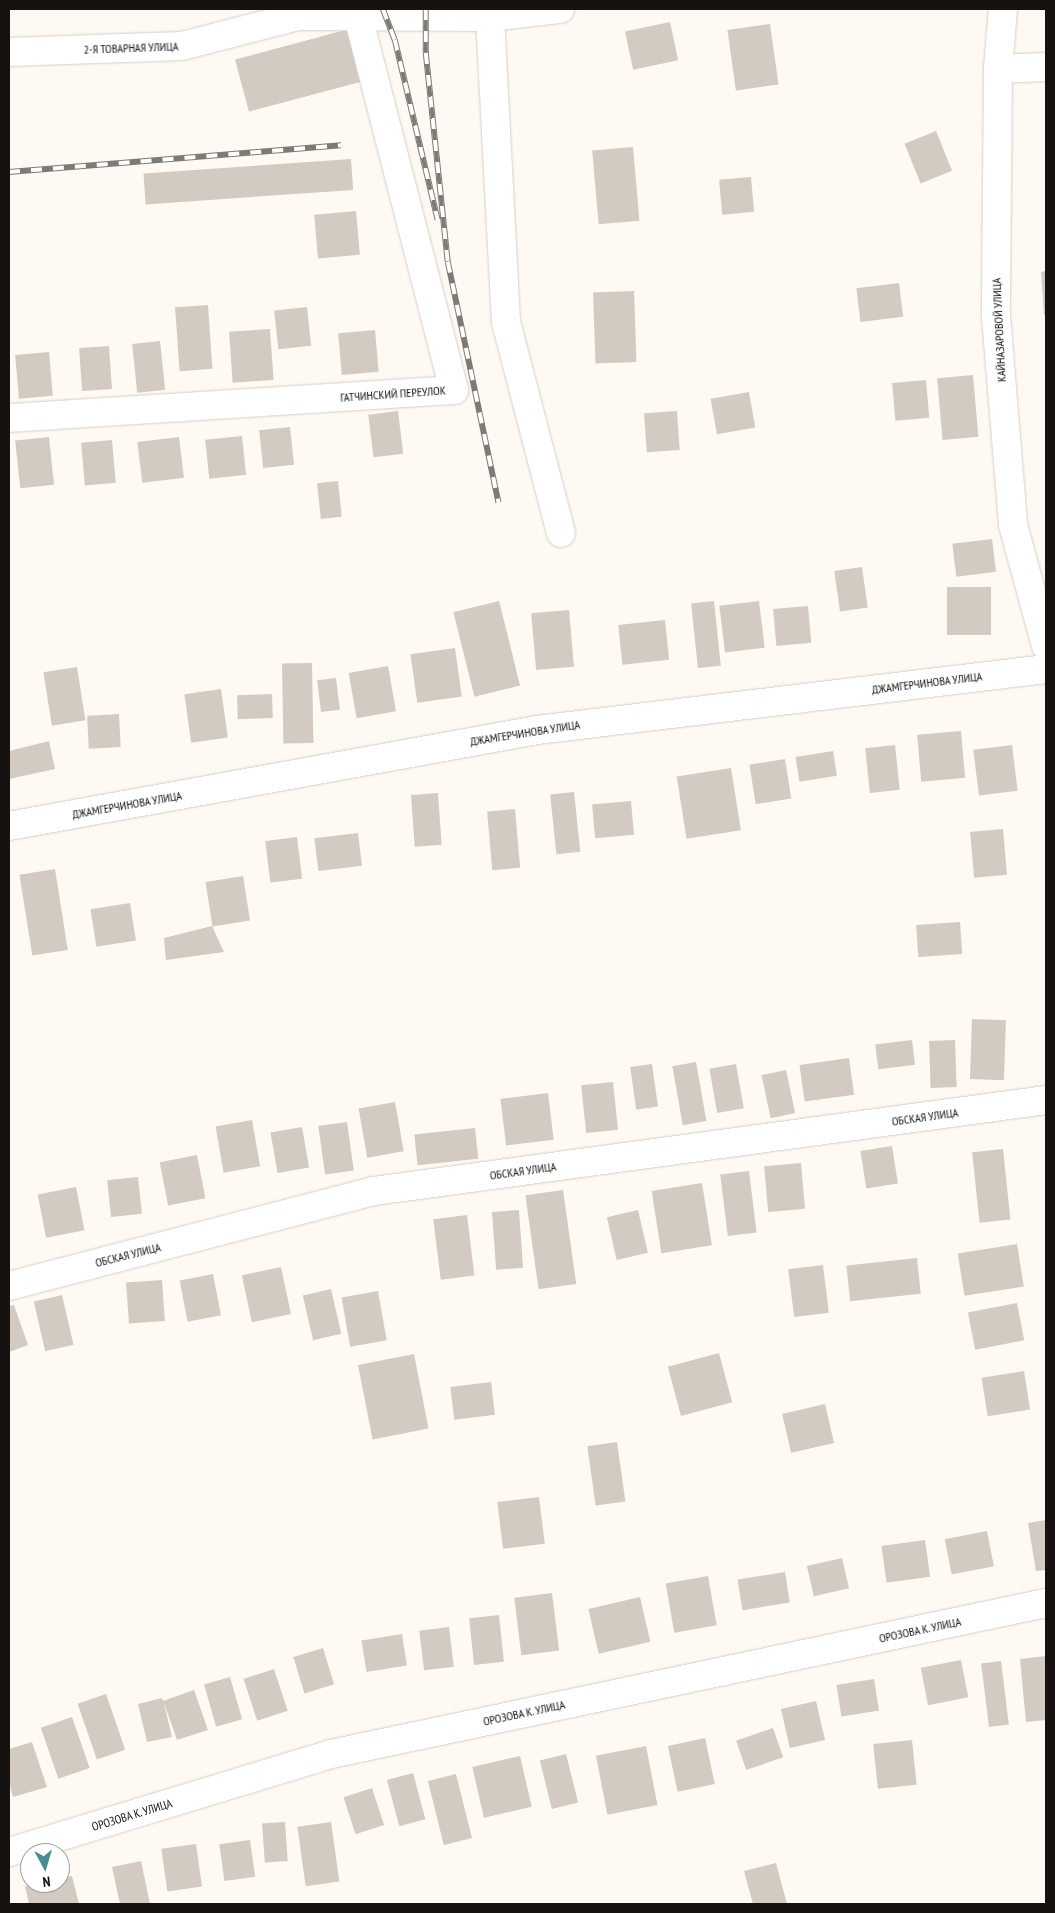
<!DOCTYPE html>
<html>
<head>
<meta charset="utf-8">
<style>
	body { margin:0 }
	#map { position:relative; width:1055px; height:1913px; overflow:hidden; background:#fef9f3; font-family:"PT Sans Narrow",sans-serif }
	div>[style] { position:absolute }
	.building>* { inset:0; background:#d3cbc1; transform-origin:0 0 }
	.roads { filter:drop-shadow(0 0 1px #d8cfc6) drop-shadow(0 0 1px #d8cfc6) }
	.street>* { height:28px; margin:-14px; padding:0 14px; transform-origin:14px; border-radius:14px; background:#fff }
	.secondary>* { height:28px; margin:-14px; padding:0 14px; transform-origin:14px; border-radius:14px; background:#fff }
	.rail>* { height:5.5px; margin-top:-2.75px; transform-origin:0; background:repeating-linear-gradient(90deg,#fff 0 11px,#7e7a76 0 22px); box-sizing:border-box; border-block:1px solid #7e7a76 }
	span { translate:-50% -50%; white-space:nowrap; text-align:center; line-height:1.15; -webkit-text-stroke:5px #fff; paint-order:stroke }
	.street-label { font-size:12px; color:#15120f }
	.frame { position:absolute; inset:0; border:10px solid #15120f; pointer-events:none }
	.north { position:absolute; left:20px; top:1843px; width:50px; height:50px; box-sizing:border-box; background:#fff; border:1px solid #a1a09f; border-radius:50%; rotate:174deg; font-size:14px; font-weight:700; line-height:20px; text-align:center; color:#15120f }
	.north::after { content:''; display:block; margin:auto; width:18px; height:22px; background:#458c94; clip-path:polygon(50% 0,100% 100%,50% 72%,0 100%) }
</style>
</head>
<body>
<div id="map">
	<div class="building">
		<div style="left:670px;top:22px;width:39px;height:46px;rotate:78deg"></div>
		<div style="left:770px;top:24px;width:61px;height:43px;rotate:82deg"></div>
		<div style="left:349px;top:29px;width:54px;height:118px;rotate:75deg"></div>
		<div style="left:936px;top:131px;width:43px;height:34px;rotate:68deg"></div>
		<div style="left:633px;top:147px;width:74px;height:41px;rotate:85deg"></div>
		<div style="left:351px;top:159px;width:31px;height:208px;rotate:86deg"></div>
		<div style="left:751px;top:177px;width:35px;height:32px;rotate:85deg"></div>
		<div style="left:356px;top:211px;width:44px;height:42px;rotate:85deg"></div>
		<div style="clip-path:polygon(1046px 271px,1046px 315px,1044px 315px,1041px 272px)"></div>
		<div style="left:899px;top:283px;width:34px;height:43px;rotate:83deg"></div>
		<div style="left:634px;top:291px;width:71px;height:41px;rotate:88deg"></div>
		<div style="left:208px;top:305px;width:64px;height:33px;rotate:86deg"></div>
		<div style="left:307px;top:307px;width:39px;height:33px;rotate:84deg"></div>
		<div style="left:270px;top:329px;width:51px;height:41px;rotate:86deg"></div>
		<div style="left:375px;top:330px;width:42px;height:37px;rotate:85deg"></div>
		<div style="left:160px;top:341px;width:49px;height:28px;rotate:84deg"></div>
		<div style="left:109px;top:346px;width:43px;height:30px;rotate:86deg"></div>
		<div style="left:49px;top:352px;width:44px;height:34px;rotate:85deg"></div>
		<div style="left:973px;top:375px;width:62px;height:36px;rotate:85deg"></div>
		<div style="left:926px;top:380px;width:38px;height:34px;rotate:85deg"></div>
		<div style="left:749px;top:392px;width:36px;height:39px;rotate:80deg"></div>
		<div style="left:398px;top:411px;width:43px;height:30px;rotate:83deg"></div>
		<div style="left:677px;top:411px;width:39px;height:33px;rotate:86deg"></div>
		<div style="left:290px;top:427px;width:38px;height:31px;rotate:84deg"></div>
		<div style="left:242px;top:436px;width:39px;height:37px;rotate:84deg"></div>
		<div style="left:49px;top:437px;width:48px;height:34px;rotate:84deg"></div>
		<div style="left:179px;top:437px;width:41px;height:42px;rotate:83deg"></div>
		<div style="left:112px;top:440px;width:43px;height:31px;rotate:85deg"></div>
		<div style="left:338px;top:481px;width:36px;height:21px;rotate:84deg"></div>
		<div style="left:992px;top:539px;width:33px;height:40px;rotate:83deg"></div>
		<div style="left:862px;top:567px;width:41px;height:28px;rotate:82deg"></div>
		<div style="left:947px;top:587px;width:44px;height:48px"></div>
		<div style="left:499px;top:601px;width:87px;height:47px;rotate:76deg"></div>
		<div style="left:714px;top:601px;width:65px;height:23px;rotate:84deg"></div>
		<div style="left:759px;top:601px;width:47px;height:40px;rotate:83deg"></div>
		<div style="left:808px;top:606px;width:37px;height:35px;rotate:85deg"></div>
		<div style="left:569px;top:610px;width:57px;height:38px;rotate:85deg"></div>
		<div style="left:665px;top:620px;width:40px;height:47px;rotate:84deg"></div>
		<div style="left:455px;top:648px;width:49px;height:45px;rotate:82deg"></div>
		<div style="left:312px;top:663px;width:80px;height:30px;rotate:89deg"></div>
		<div style="left:388px;top:666px;width:46px;height:40px;rotate:80deg"></div>
		<div style="left:77px;top:667px;width:54px;height:34px;rotate:81deg"></div>
		<div style="left:336px;top:678px;width:32px;height:19px;rotate:83deg"></div>
		<div style="left:221px;top:689px;width:49px;height:37px;rotate:82deg"></div>
		<div style="left:272px;top:694px;width:24px;height:35px;rotate:88deg"></div>
		<div style="left:119px;top:714px;width:33px;height:32px;rotate:87deg"></div>
		<div style="left:961px;top:731px;width:47px;height:44px;rotate:85deg"></div>
		<div style="clip-path:polygon(49px 741px,55px 769px,9px 779px,9px 751px)"></div>
		<div style="left:895px;top:745px;width:45px;height:30px;rotate:84deg"></div>
		<div style="left:1012px;top:745px;width:46px;height:39px;rotate:83deg"></div>
		<div style="left:833px;top:751px;width:25px;height:38px;rotate:81deg"></div>
		<div style="left:785px;top:759px;width:40px;height:36px;rotate:81deg"></div>
		<div style="left:731px;top:768px;width:63px;height:55px;rotate:81deg"></div>
		<div style="left:574px;top:792px;width:60px;height:24px;rotate:84deg"></div>
		<div style="left:438px;top:793px;width:52px;height:27px;rotate:86deg"></div>
		<div style="left:631px;top:801px;width:34px;height:39px;rotate:85deg"></div>
		<div style="left:515px;top:809px;width:59px;height:28px;rotate:85deg"></div>
		<div style="left:1003px;top:829px;width:46px;height:33px;rotate:85deg"></div>
		<div style="left:358px;top:833px;width:33px;height:44px;rotate:83deg"></div>
		<div style="left:297px;top:837px;width:42px;height:32px;rotate:83deg"></div>
		<div style="left:55px;top:869px;width:82px;height:36px;rotate:81deg"></div>
		<div style="left:243px;top:876px;width:45px;height:38px;rotate:81deg"></div>
		<div style="left:130px;top:903px;width:38px;height:40px;rotate:81deg"></div>
		<div style="left:960px;top:922px;width:32px;height:44px;rotate:86deg"></div>
		<div style="clip-path:polygon(212px 926px,224px 952px,166px 960px,164px 938px)"></div>
		<div style="left:972px;top:1019px;width:34px;height:60px;rotate:2deg"></div>
		<div style="left:912px;top:1040px;width:25px;height:37px;rotate:83deg"></div>
		<div style="left:955px;top:1040px;width:47px;height:26px;rotate:88deg"></div>
		<div style="left:849px;top:1058px;width:37px;height:50px;rotate:82deg"></div>
		<div style="left:696px;top:1062px;width:60px;height:24px;rotate:80deg"></div>
		<div style="left:652px;top:1064px;width:43px;height:22px;rotate:82deg"></div>
		<div style="left:736px;top:1064px;width:45px;height:27px;rotate:80deg"></div>
		<div style="left:786px;top:1070px;width:44px;height:25px;rotate:78deg"></div>
		<div style="left:613px;top:1082px;width:48px;height:32px;rotate:84deg"></div>
		<div style="left:548px;top:1093px;width:47px;height:48px;rotate:83deg"></div>
		<div style="left:395px;top:1102px;width:50px;height:37px;rotate:80deg"></div>
		<div style="left:252px;top:1120px;width:47px;height:37px;rotate:80deg"></div>
		<div style="left:347px;top:1122px;width:49px;height:29px;rotate:82deg"></div>
		<div style="left:302px;top:1127px;width:41px;height:32px;rotate:80deg"></div>
		<div style="left:475px;top:1128px;width:31px;height:61px;rotate:84deg"></div>
		<div style="left:892px;top:1146px;width:38px;height:32px;rotate:81deg"></div>
		<div style="left:1003px;top:1149px;width:71px;height:31px;rotate:84deg"></div>
		<div style="left:197px;top:1155px;width:44px;height:38px;rotate:79deg"></div>
		<div style="left:801px;top:1163px;width:46px;height:37px;rotate:85deg"></div>
		<div style="left:749px;top:1171px;width:62px;height:29px;rotate:83deg"></div>
		<div style="left:138px;top:1177px;width:37px;height:31px;rotate:84deg"></div>
		<div style="left:702px;top:1183px;width:63px;height:51px;rotate:81deg"></div>
		<div style="left:76px;top:1187px;width:44px;height:39px;rotate:79deg"></div>
		<div style="left:563px;top:1190px;width:95px;height:38px;rotate:82deg"></div>
		<div style="left:519px;top:1210px;width:58px;height:27px;rotate:86deg"></div>
		<div style="left:638px;top:1210px;width:44px;height:32px;rotate:77deg"></div>
		<div style="left:467px;top:1215px;width:61px;height:34px;rotate:83deg"></div>
		<div style="left:1017px;top:1244px;width:43px;height:60px;rotate:81deg"></div>
		<div style="left:917px;top:1258px;width:36px;height:71px;rotate:84deg"></div>
		<div style="left:823px;top:1265px;width:48px;height:35px;rotate:83deg"></div>
		<div style="left:281px;top:1267px;width:48px;height:40px;rotate:78deg"></div>
		<div style="left:213px;top:1274px;width:42px;height:34px;rotate:79deg"></div>
		<div style="left:162px;top:1280px;width:41px;height:36px;rotate:86deg"></div>
		<div style="left:331px;top:1289px;width:46px;height:29px;rotate:77deg"></div>
		<div style="left:378px;top:1291px;width:50px;height:37px;rotate:80deg"></div>
		<div style="left:62px;top:1295px;width:51px;height:29px;rotate:77deg"></div>
		<div style="left:1017px;top:1303px;width:38px;height:50px;rotate:79deg"></div>
		<div style="clip-path:polygon(14px 1305px,28px 1345px,9px 1352px,9px 1306px)"></div>
		<div style="left:719px;top:1353px;width:51px;height:53px;rotate:75deg"></div>
		<div style="left:414px;top:1354px;width:76px;height:57px;rotate:79deg"></div>
		<div style="left:1024px;top:1371px;width:39px;height:43px;rotate:81deg"></div>
		<div style="left:491px;top:1382px;width:33px;height:41px;rotate:83deg"></div>
		<div style="left:825px;top:1404px;width:40px;height:44px;rotate:77deg"></div>
		<div style="left:617px;top:1442px;width:60px;height:30px;rotate:82deg"></div>
		<div style="left:539px;top:1497px;width:47px;height:42px;rotate:83deg"></div>
		<div style="clip-path:polygon(1046px 1520px,1046px 1570px,1036px 1571px,1028px 1523px)"></div>
		<div style="left:987px;top:1531px;width:36px;height:43px;rotate:79deg"></div>
		<div style="left:925px;top:1540px;width:37px;height:44px;rotate:82deg"></div>
		<div style="left:842px;top:1558px;width:31px;height:36px;rotate:77deg"></div>
		<div style="left:785px;top:1572px;width:31px;height:48px;rotate:81deg"></div>
		<div style="left:708px;top:1576px;width:50px;height:43px;rotate:80deg"></div>
		<div style="left:552px;top:1593px;width:58px;height:38px;rotate:83deg"></div>
		<div style="left:640px;top:1597px;width:46px;height:53px;rotate:77deg"></div>
		<div style="left:499px;top:1615px;width:47px;height:30px;rotate:84deg"></div>
		<div style="left:449px;top:1627px;width:40px;height:30px;rotate:83deg"></div>
		<div style="left:402px;top:1634px;width:32px;height:41px;rotate:81deg"></div>
		<div style="left:323px;top:1648px;width:38px;height:31px;rotate:73deg"></div>
		<div style="clip-path:polygon(1046px 1656px,1046px 1720px,1026px 1722px,1020px 1659px)"></div>
		<div style="left:961px;top:1660px;width:38px;height:41px;rotate:79deg"></div>
		<div style="left:1001px;top:1661px;width:64px;height:20px;rotate:83deg"></div>
		<div style="left:274px;top:1669px;width:44px;height:32px;rotate:72deg"></div>
		<div style="left:230px;top:1677px;width:44px;height:27px;rotate:74deg"></div>
		<div style="left:874px;top:1679px;width:32px;height:38px;rotate:81deg"></div>
		<div style="clip-path:polygon(194px 1690px,208px 1730px,177px 1740px,164px 1703px,172px 1737px,147px 1742px,138px 1704px,162px 1698px,163px 1701px)"></div>
		<div style="left:106px;top:1694px;width:59px;height:30px;rotate:71deg"></div>
		<div style="left:816px;top:1701px;width:40px;height:36px;rotate:77deg"></div>
		<div style="left:72px;top:1717px;width:54px;height:33px;rotate:71deg"></div>
		<div style="left:773px;top:1728px;width:31px;height:39px;rotate:71deg"></div>
		<div style="left:705px;top:1738px;width:47px;height:38px;rotate:78deg"></div>
		<div style="left:912px;top:1740px;width:45px;height:39px;rotate:84deg"></div>
		<div style="clip-path:polygon(32px 1742px,47px 1787px,13px 1797px,9px 1782px,9px 1749px)"></div>
		<div style="left:646px;top:1746px;width:60px;height:51px;rotate:79deg"></div>
		<div style="left:566px;top:1754px;width:50px;height:27px;rotate:76deg"></div>
		<div style="left:520px;top:1756px;width:52px;height:49px;rotate:77deg"></div>
		<div style="left:413px;top:1773px;width:48px;height:27px;rotate:75deg"></div>
		<div style="left:456px;top:1774px;width:66px;height:29px;rotate:76deg"></div>
		<div style="left:372px;top:1788px;width:39px;height:30px;rotate:72deg"></div>
		<div style="left:285px;top:1822px;width:39px;height:23px;rotate:86deg"></div>
		<div style="left:331px;top:1822px;width:60px;height:34px;rotate:82deg"></div>
		<div style="left:250px;top:1840px;width:37px;height:31px;rotate:82deg"></div>
		<div style="left:196px;top:1844px;width:43px;height:35px;rotate:82deg"></div>
		<div style="clip-path:polygon(141px 1861px,150px 1904px,120px 1904px,112px 1867px)"></div>
		<div style="clip-path:polygon(776px 1863px,787px 1904px,753px 1904px,744px 1871px)"></div>
		<div style="clip-path:polygon(72px 1876px,79px 1904px,29px 1904px,25px 1886px,60px 1883px,60px 1878px)"></div>
	</div>
	<div class="roads">
		<div class="street">
			<div style="left:560px;top:9px;width:70px;rotate:173.5deg"></div>
			<div style="left:490px;top:17px;width:305px;rotate:87deg"></div>
			<div style="left:506px;top:322px;width:218px;rotate:75.4deg"></div>
			<div style="left:1003px;top:9px;width:60px;rotate:94.8deg"></div>
			<div style="left:998px;top:69px;width:247px;rotate:90.5deg"></div>
			<div style="left:996px;top:316px;width:210px;rotate:85.3deg"></div>
			<div style="left:1013px;top:525px;width:125px;rotate:74.7deg"></div>
			<div style="left:9px;top:52px;width:173px;rotate:-2deg"></div>
			<div style="left:182px;top:46px;width:120px;rotate:-14.5deg"></div>
			<div style="left:298px;top:16px;width:192px;rotate:0.3deg"></div>
			<div style="left:998px;top:69px;width:48px;rotate:-2.4deg"></div>
			<div style="left:9px;top:418px;width:446px;rotate:-3.6deg"></div>
			<div style="left:454px;top:390px;width:393px;rotate:-104.4deg"></div>
			<div style="left:9px;top:1286px;width:377px;rotate:-14.6deg"></div>
			<div style="left:374px;top:1191px;width:678px;rotate:-7.71deg"></div>
			<div style="left:9px;top:1852px;width:337px;rotate:-16.9deg"></div>
			<div style="left:331px;top:1754px;width:731px;rotate:-11.93deg"></div>
		</div>
		<div class="secondary">
			<div style="left:9px;top:826px;width:537px;rotate:-10.3deg"></div>
			<div style="left:537px;top:730px;width:513px;rotate:-6.83deg"></div>
		</div>
	</div>
	<div class="rail">
		<div style="left:383px;top:9px;width:33px;rotate:69deg"></div>
		<div style="left:395px;top:40px;width:185px;rotate:76.6deg"></div>
		<div style="left:426px;top:9px;width:44px;rotate:90deg"></div>
		<div style="left:426px;top:53px;width:210px;rotate:84deg"></div>
		<div style="left:448px;top:262px;width:246px;rotate:78.1deg"></div>
		<div style="left:9px;top:172px;width:333px;rotate:-4.6deg"></div>
	</div>
	<div class="street-label">
		<span style="left:131px;top:48px;rotate:-2deg">2-Я ТОВАРНАЯ УЛИЦА</span>
		<span style="left:999px;top:330px;rotate:-93deg">КАЙНАЗАРОВОЙ УЛИЦА</span>
		<span style="left:393px;top:394px;rotate:-4deg">ГАТЧИНСКИЙ ПЕРЕУЛОК</span>
		<span style="left:927px;top:683px;rotate:-7deg">ДЖАМГЕРЧИНОВА УЛИЦА</span>
		<span style="left:525px;top:733px;rotate:-9deg">ДЖАМГЕРЧИНОВА УЛИЦА</span>
		<span style="left:127px;top:805px;rotate:-10deg">ДЖАМГЕРЧИНОВА УЛИЦА</span>
		<span style="left:925px;top:1117px;rotate:-8deg">ОБСКАЯ УЛИЦА</span>
		<span style="left:523px;top:1171px;rotate:-8deg">ОБСКАЯ УЛИЦА</span>
		<span style="left:128px;top:1255px;rotate:-14deg">ОБСКАЯ УЛИЦА</span>
		<span style="left:920px;top:1630px;rotate:-12deg">ОРОЗОВА К. УЛИЦА</span>
		<span style="left:524px;top:1713px;rotate:-12deg">ОРОЗОВА К. УЛИЦА</span>
		<span style="left:132px;top:1815px;rotate:-17deg">ОРОЗОВА К. УЛИЦА</span>
	</div>
	<div class="frame"></div>
	<div class="north">N</div>
</div>
</body>
</html>
